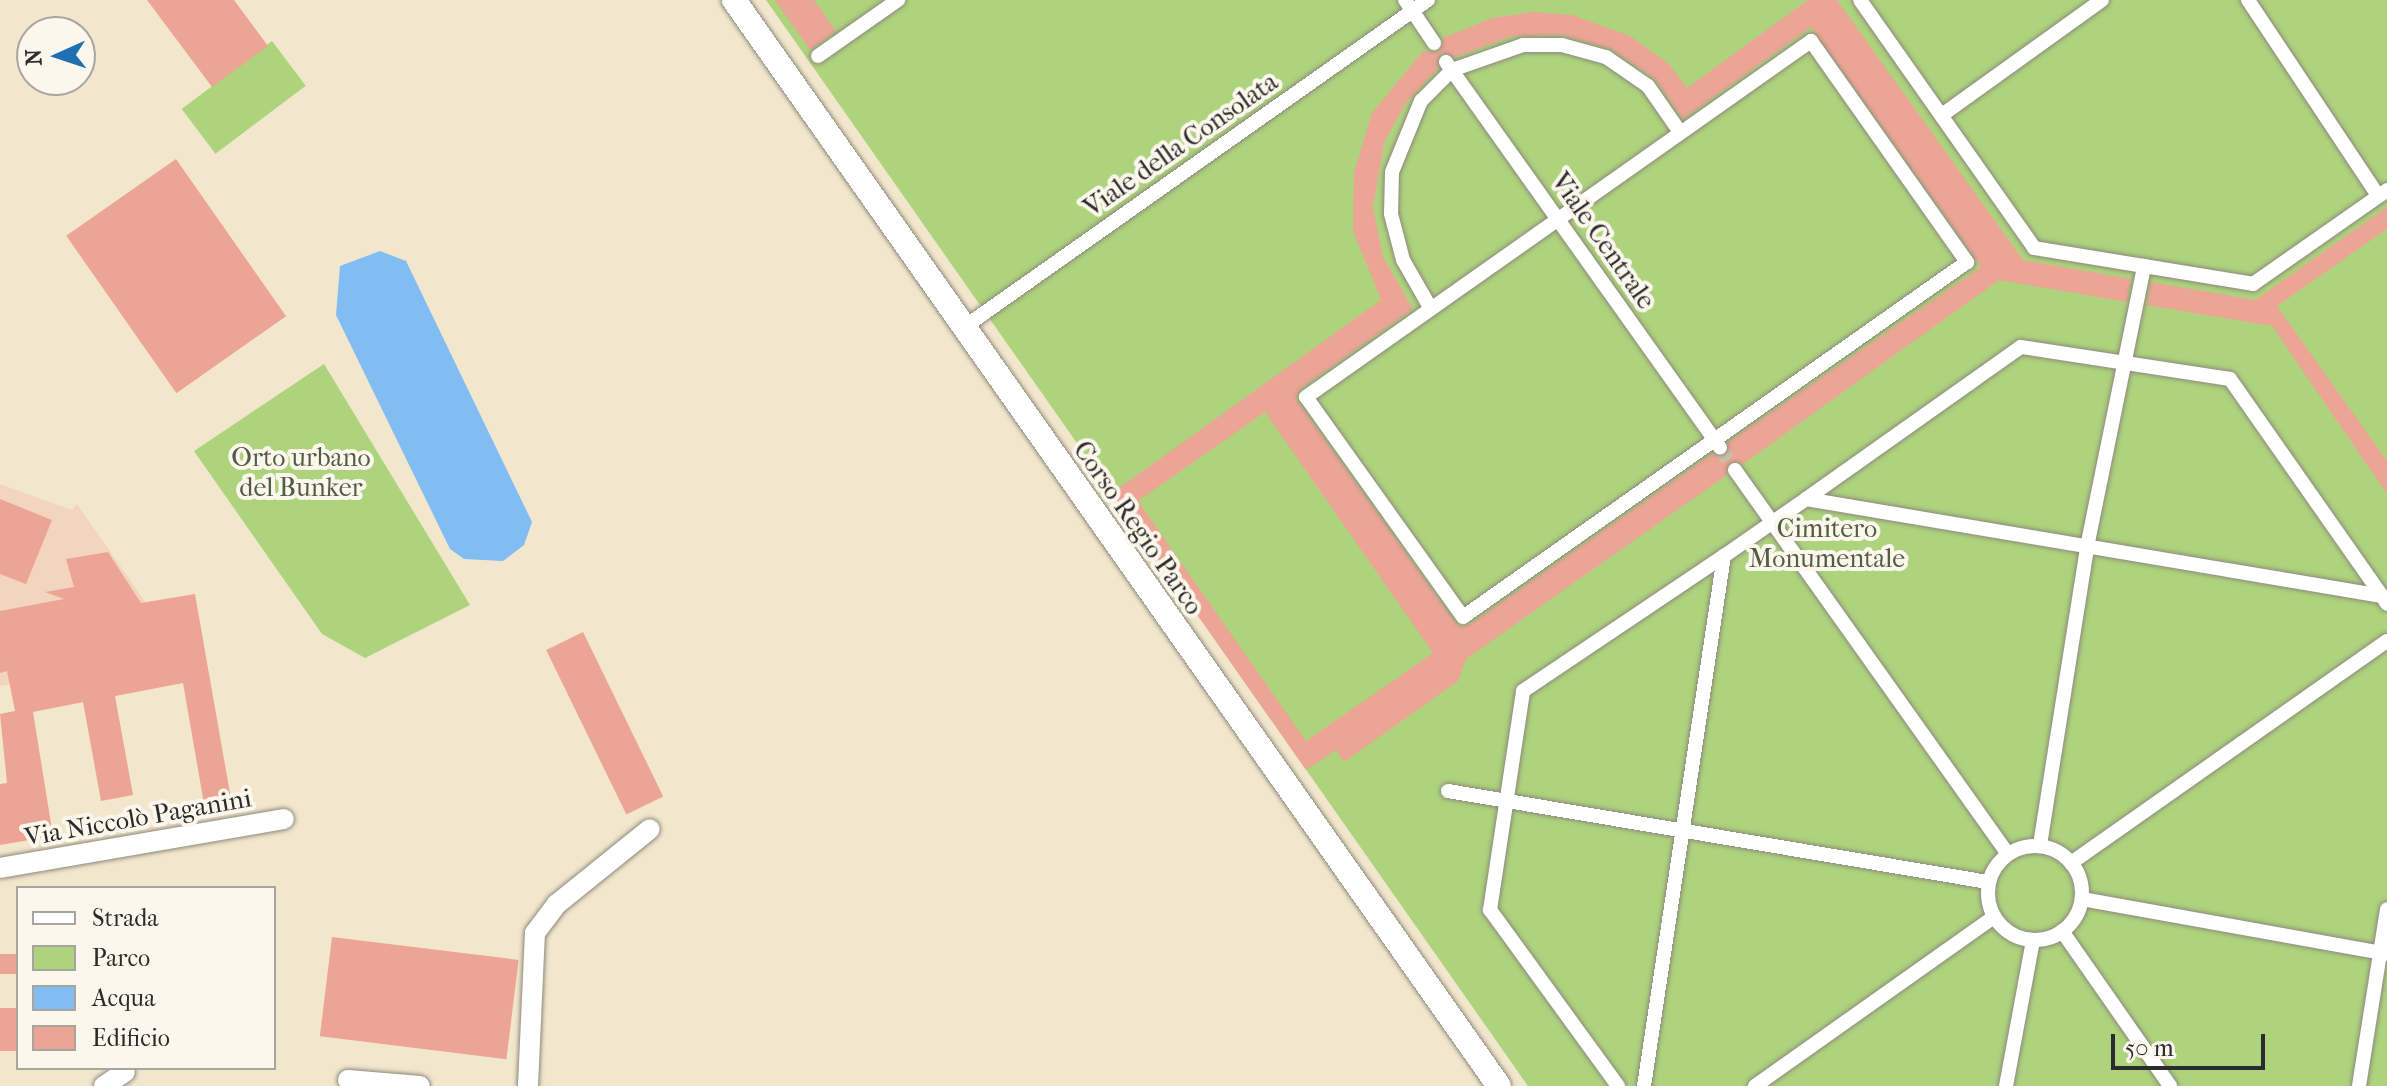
<!DOCTYPE html>
<html>
<head>
<meta charset="utf-8">
<style>
	body { margin:0 }
	#map { position:relative; width:2387px; height:1086px; overflow:hidden; background:#f2e7cd; font-family:"IM FELL French Canon",serif }
	div>[style] { position:absolute }
	.built>* { inset:0; background:#f3d4bf }
	.green>* { inset:0; background:#add37d; transform-origin:0 0 }
	.water>* { inset:0; background:#81bcf3 }
	.building>* { inset:0; background:#eca595; transform-origin:0 0 }
	.pedestrian-tunnel>* { height:14px; margin-top:-7px; transform-origin:0; background:repeating-linear-gradient(90deg,#cac1ad 0 14px,transparent 0 21px) }
	.roads { filter:drop-shadow(0 0 2px #8e897c) drop-shadow(0 0 2px #8e897c) }
	.pedestrian>* { height:14px; margin:-7px; padding:0 7px; transform-origin:7px; border-radius:7px; background:#fff }
	.pedestrian>.ring { margin:-7px; padding:0; box-sizing:content-box; background:none; border:14px solid #fff; border-radius:50% }
	.minor>* { height:20px; margin:-10px; padding:0 10px; transform-origin:10px; border-radius:10px; background:#fff }
	.tertiary>* { height:24px; margin:-12px; padding:0 12px; transform-origin:12px; border-radius:12px; background:#fff }
	span { translate:-50% -50%; white-space:nowrap; text-align:center; line-height:1.15; -webkit-text-stroke:8px #fbf7ec; paint-order:stroke }
	.street-label { font-size:26px; color:#2b2b2b }
	.park-label { font-size:26px; color:#525d44 }
	.legend { position:absolute; left:16px; top:886px; width:260px; height:184px; box-sizing:border-box; background:#fbf7ec; border:2px solid #a8a59f; margin:0; padding:10px 14px; list-style:none; font-size:24px; color:#2b2b2b }
	.legend li { display:flex; align-items:center; gap:16px; height:40px }
	.legend b { width:40px; border:2px solid #a8a59f }
	.north { position:absolute; left:16px; top:16px; width:80px; height:80px; box-sizing:border-box; background:#fbf7ec; border:2px solid #a8a59f; border-radius:50%; rotate:267deg; font-size:22px; font-weight:700; line-height:32px; text-align:center; color:#2b2b2b }
	.north::after { content:''; display:block; margin:auto; width:28px; height:36px; background:#1f6fb2; clip-path:polygon(50% 0,100% 100%,50% 72%,0 100%) }
	.scale { position:absolute; left:2111px; top:1034px; width:154px; height:36px; box-sizing:border-box; border:4px solid #2b2b2b; border-top:0; padding-left:10px; font-size:24px; line-height:28px; white-space:nowrap; color:#2b2b2b; -webkit-text-stroke:6px #fbf7ec; paint-order:stroke }
</style>
</head>
<body>
<div id="map">
	<div class="built">
		<div style="clip-path:polygon(0 484px,72px 510px,77px 504px,165px 630px,157px 688px,59px 707px,52px 677px,0 686px)"></div>
	</div>
	<div class="green">
		<div style="clip-path:polygon(766px 0,2387px 0,2387px 1086px,1528px 1086px)"></div>
		<div style="left:272px;top:41px;width:56px;height:113px;rotate:53deg"></div>
		<div style="clip-path:polygon(324px 364px,470px 605px,365px 658px,322px 634px,194px 451px)"></div>
	</div>
	<div class="water">
		<div style="clip-path:polygon(380px 251px,406px 261px,532px 522px,524px 545px,503px 561px,464px 559px,450px 549px,336px 315px,340px 266px)"></div>
	</div>
	<div class="building">
		<div style="clip-path:polygon(147px 0,234px 0,268px 46px,212px 87px)"></div>
		<div style="clip-path:polygon(775px 0,814px 0,836px 31px,810px 50px)"></div>
		<div style="clip-path:polygon(evenodd,1808px 0,1837px 0,2023px 260px,2131px 279px,2127px 302px,1999px 280px,1743px 464px,1729px 462px,1727px 475px,1466px 659px,1458px 681px,1344px 762px,1336px 750px,1306px 770px,1112px 493px,1381px 300px,1353px 231px,1354px 172px,1372px 113px,1423px 51px,1439px 52px,1443px 38px,1492px 18px,1533px 12px,1572px 15px,1630px 36px,1669px 64px,1687px 88px,1808px 0,1811px 27px,1981px 267px,1728px 442px,1725px 457px,1712px 454px,1469px 625px,1458px 626px,1296px 399px,1300px 389px,1413px 309px,1383px 257px,1373px 207px,1384px 143px,1405px 104px,1438px 68px,1441px 53px,1455px 57px,1513px 36px,1562px 35px,1611px 49px,1654px 78px,1683px 119px,1811px 27px,1808px 0,1265px 412px,1433px 653px,1306px 741px,1138px 501px,1265px 412px)"></div>
		<div style="left:176px;top:159px;width:192px;height:134px;rotate:55deg"></div>
		<div style="clip-path:polygon(2387px 207px,2387px 229px,2277px 306px,2387px 461px,2387px 494px,2272px 326px,2146px 305px,2151px 282px,2255px 300px)"></div>
		<div style="clip-path:polygon(0 499px,52px 520px,26px 584px,0 574px)"></div>
		<div style="clip-path:polygon(108px 552px,141px 603px,195px 594px,231px 799px,204px 804px,183px 683px,115px 696px,133px 795px,101px 801px,83px 702px,33px 712px,53px 836px,0 845px,0 784px,7px 783px,0 714px,15px 711px,7px 671px,0 673px,0 611px,64px 599px,45px 592px,74px 587px,66px 559px)"></div>
		<div style="left:583px;top:632px;width:183px;height:41px;rotate:64deg"></div>
		<div style="left:332px;top:937px;width:188px;height:100px;rotate:7deg"></div>
		<div style="left:18px;top:954px;width:20px;height:18px;rotate:90deg"></div>
		<div style="left:18px;top:1008px;width:43px;height:18px;rotate:90deg"></div>
	</div>
	<div class="pedestrian-tunnel">
		<div style="left:1720px;top:448px;width:27px;rotate:56deg"></div>
	</div>
	<div class="roads">
		<div class="pedestrian">
			<div style="left:1405px;top:0;width:52px;rotate:56deg"></div>
			<div style="left:1860px;top:0;width:303px;rotate:54.9deg"></div>
			<div style="left:2034px;top:248px;width:222px;rotate:9.3deg"></div>
			<div style="left:2253px;top:284px;width:164px;rotate:-35deg"></div>
			<div style="left:2248px;top:0;width:235px;rotate:56.4deg"></div>
			<div style="left:1811px;top:41px;width:271px;rotate:54.8deg"></div>
			<div style="left:1967px;top:262px;width:616px;rotate:144.84deg"></div>
			<div style="left:1463px;top:617px;width:270px;rotate:-125.5deg"></div>
			<div style="left:1306px;top:397px;width:618px;rotate:-35.18deg"></div>
			<div style="left:818px;top:56px;width:98px;rotate:-35deg"></div>
			<div style="left:1446px;top:62px;width:473px;rotate:54.6deg"></div>
			<div style="left:1942px;top:115px;width:197px;rotate:-35.7deg"></div>
			<div style="left:1431px;top:309px;width:56px;rotate:-119.7deg"></div>
			<div style="left:1403px;top:260px;width:48px;rotate:-104.6deg"></div>
			<div style="left:1391px;top:214px;width:42px;rotate:-88.6deg"></div>
			<div style="left:1392px;top:172px;width:77px;rotate:-67.8deg"></div>
			<div style="left:1421px;top:101px;width:44px;rotate:-45deg"></div>
			<div style="left:1452px;top:70px;width:75px;rotate:-19.4deg"></div>
			<div style="left:1523px;top:45px;width:39px"></div>
			<div style="left:1562px;top:45px;width:46px;rotate:15.3deg"></div>
			<div style="left:1606px;top:57px;width:51px;rotate:34.6deg"></div>
			<div style="left:1648px;top:86px;width:56px;rotate:55.2deg"></div>
			<div style="left:963px;top:328px;width:569px;rotate:-35.2deg"></div>
			<div style="left:1735px;top:470px;width:471px;rotate:54.6deg"></div>
			<div style="left:1806px;top:499px;width:263px;rotate:-35.3deg"></div>
			<div style="left:2021px;top:347px;width:211px;rotate:8.7deg"></div>
			<div style="left:2230px;top:379px;width:265px;rotate:55deg"></div>
			<div style="left:1448px;top:791px;width:548px;rotate:9.57deg"></div>
			<div style="left:2040px;top:845px;width:302px;rotate:-81deg"></div>
			<div style="left:2087px;top:547px;width:287px;rotate:-78.5deg"></div>
			<div class="ring" style="left:1988px;top:846px;width:80px;height:80px"></div>
			<div style="left:2071px;top:863px;width:386px;rotate:-35.1deg"></div>
			<div style="left:2082px;top:899px;width:310px;rotate:10.2deg"></div>
			<div style="left:2062px;top:931px;width:189px;rotate:55.1deg"></div>
			<div style="left:1618px;top:1086px;width:218px;rotate:-126deg"></div>
			<div style="left:1490px;top:910px;width:221px;rotate:-81.4deg"></div>
			<div style="left:1523px;top:691px;width:242px;rotate:-33.9deg"></div>
			<div style="left:1644px;top:1086px;width:536px;rotate:-81.42deg"></div>
			<div style="left:1724px;top:556px;width:100px;rotate:-34.8deg"></div>
			<div style="left:1806px;top:499px;width:584px;rotate:9.56deg"></div>
			<div style="left:2382px;top:596px;width:9px;rotate:58deg"></div>
			<div style="left:1755px;top:1086px;width:293px;rotate:-35.3deg"></div>
			<div style="left:2006px;top:1086px;width:148px;rotate:-79.5deg"></div>
			<div style="left:2359px;top:1086px;width:179px;rotate:-81deg"></div>
		</div>
		<div class="minor">
			<div style="left:0;top:868px;width:288px;rotate:-9.8deg"></div>
			<div style="left:348px;top:1080px;width:72px;rotate:4.8deg"></div>
			<div style="left:104px;top:1086px;width:25px;rotate:-34deg"></div>
			<div style="left:528px;top:1086px;width:153px;rotate:-87.4deg"></div>
			<div style="left:535px;top:933px;width:36px;rotate:-53deg"></div>
			<div style="left:557px;top:904px;width:119px;rotate:-38.9deg"></div>
		</div>
		<div class="tertiary">
			<div style="left:734px;top:0;width:1328px;rotate:54.84deg"></div>
		</div>
	</div>
	<div class="street-label">
		<span style="left:1181px;top:145px;rotate:-35deg">Viale della Consolata</span>
		<span style="left:1603px;top:241px;rotate:55deg">Viale Centrale</span>
		<span style="left:1138px;top:528px;rotate:55deg">Corso Regio Parco</span>
		<span style="left:138px;top:818px;rotate:-10deg">Via Niccolò Paganini</span>
	</div>
	<div class="park-label">
		<span style="left:301px;top:473px">Orto urbano<br>del Bunker</span>
		<span style="left:1827px;top:544px">Cimitero<br>Monumentale</span>
	</div>
	<ul class="legend">
	<li><b style="height:10px;background:#fff"></b>Strada</li>
	<li><b style="height:22px;background:#add37d"></b>Parco</li>
	<li><b style="height:22px;background:#81bcf3"></b>Acqua</li>
	<li><b style="height:22px;background:#eca595"></b>Edificio</li>
	</ul>
	<div class="north">N</div>
	<div class="scale">50 m</div>
</div>
</body>
</html>
